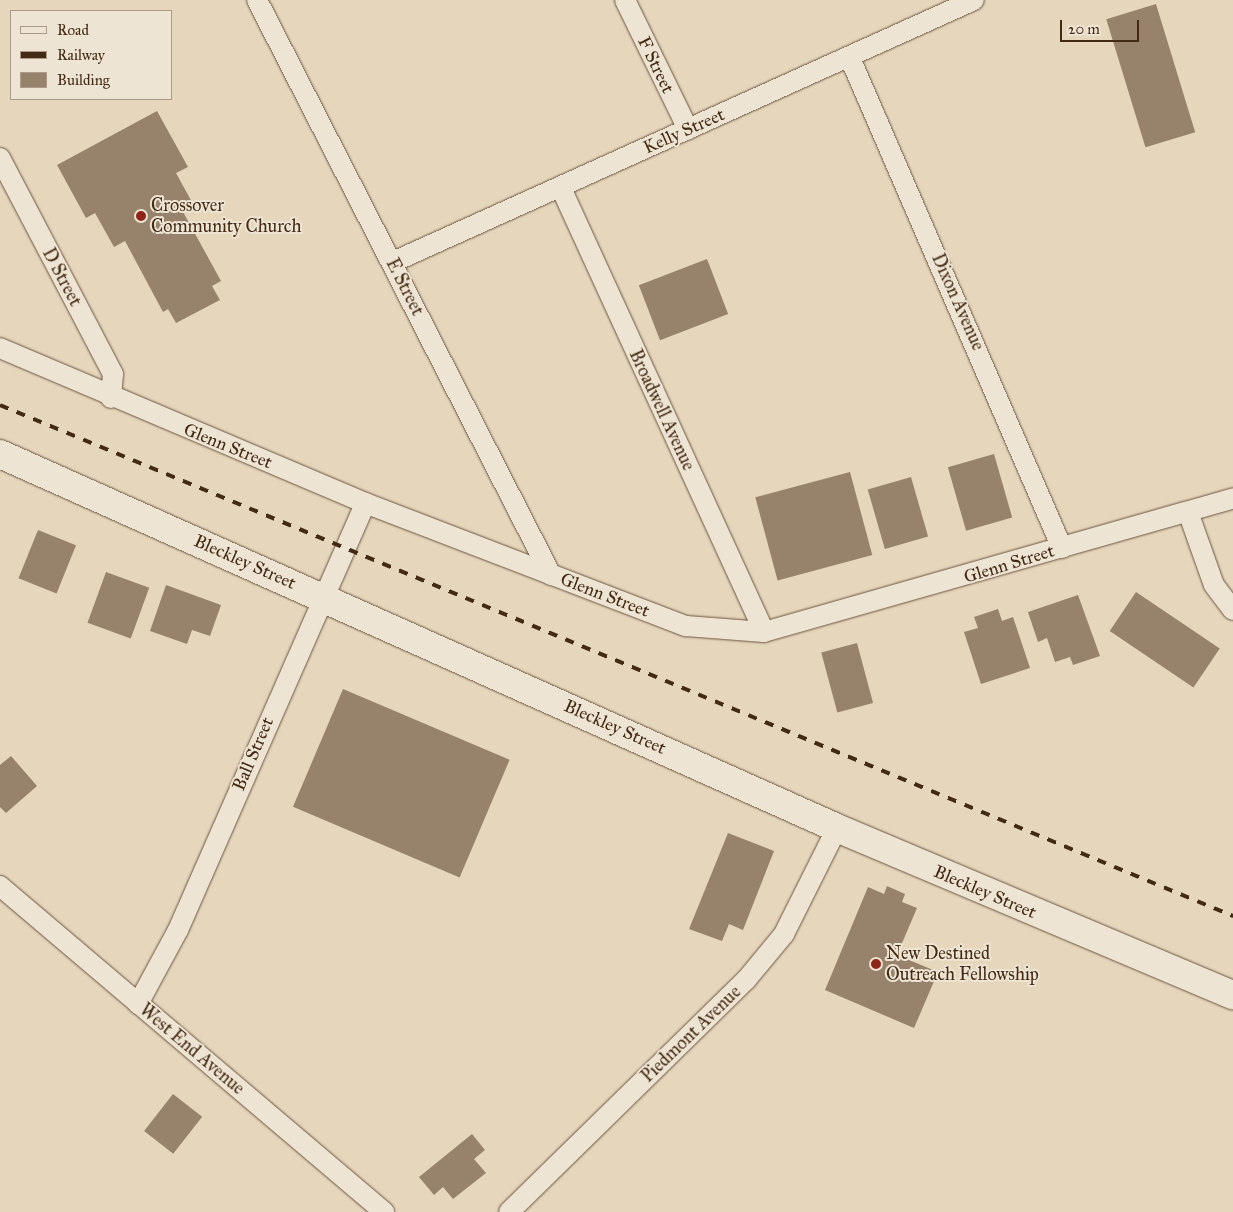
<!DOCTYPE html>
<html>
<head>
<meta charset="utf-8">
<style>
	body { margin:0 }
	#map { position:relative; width:1233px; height:1212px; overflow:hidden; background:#e5d6bc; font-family:"IM FELL Great Primer",serif }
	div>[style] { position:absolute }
	.building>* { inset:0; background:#97836b; transform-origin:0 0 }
	.roads { filter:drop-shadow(0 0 1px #6c553e) drop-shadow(0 0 1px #6c553e) }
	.street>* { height:20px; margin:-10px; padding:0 10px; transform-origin:10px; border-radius:10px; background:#eee4d3 }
	.secondary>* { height:28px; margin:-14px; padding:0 14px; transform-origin:14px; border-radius:14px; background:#eee4d3 }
	.rail>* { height:4px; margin-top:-2px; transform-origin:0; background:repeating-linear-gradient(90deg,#432a14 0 9px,transparent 0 18px) }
	.dots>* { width:14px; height:14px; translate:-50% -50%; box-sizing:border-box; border:2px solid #eee4d3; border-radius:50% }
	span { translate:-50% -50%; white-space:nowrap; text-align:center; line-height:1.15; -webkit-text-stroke:4px #eee4d3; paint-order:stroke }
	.street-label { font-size:18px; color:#432a14 }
	.poi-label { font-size:18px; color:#432a14 }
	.left { translate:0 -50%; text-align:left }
	.legend { position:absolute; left:10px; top:10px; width:162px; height:90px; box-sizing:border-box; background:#eee4d3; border:1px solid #aa9a87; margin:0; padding:6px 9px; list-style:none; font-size:15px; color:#432a14 }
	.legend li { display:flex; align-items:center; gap:10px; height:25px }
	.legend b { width:25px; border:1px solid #aa9a87 }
	.scale { position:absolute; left:1060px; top:20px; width:79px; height:22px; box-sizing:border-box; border:2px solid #432a14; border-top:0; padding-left:6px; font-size:15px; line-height:18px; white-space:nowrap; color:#432a14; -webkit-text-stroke:4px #eee4d3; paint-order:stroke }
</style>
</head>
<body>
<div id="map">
	<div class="building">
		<div style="left:1156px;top:4px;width:134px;height:52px;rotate:73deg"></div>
		<div style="clip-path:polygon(157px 111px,188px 167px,176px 173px,193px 204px,182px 210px,221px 281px,212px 286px,220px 300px,176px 323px,168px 309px,163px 312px,125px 241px,114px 247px,95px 213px,86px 218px,57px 165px)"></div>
		<div style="left:707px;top:259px;width:59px;height:73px;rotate:69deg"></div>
		<div style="left:994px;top:454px;width:66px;height:48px;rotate:74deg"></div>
		<div style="left:850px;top:472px;width:86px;height:98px;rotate:75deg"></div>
		<div style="left:911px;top:477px;width:62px;height:45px;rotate:74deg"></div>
		<div style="left:38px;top:530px;width:41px;height:52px;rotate:22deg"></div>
		<div style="left:106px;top:572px;width:46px;height:54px;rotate:20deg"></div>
		<div style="clip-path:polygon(166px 585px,221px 605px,210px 636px,192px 630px,187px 644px,150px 631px)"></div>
		<div style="left:1136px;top:592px;width:101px;height:47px;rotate:34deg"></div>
		<div style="clip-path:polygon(1078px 595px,1100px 656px,1073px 665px,1070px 657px,1055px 662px,1047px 638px,1038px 642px,1028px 612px)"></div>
		<div style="clip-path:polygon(998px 609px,1002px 621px,1013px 617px,1030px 668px,981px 684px,964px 632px,978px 628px,974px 617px)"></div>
		<div style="left:857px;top:643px;width:62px;height:37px;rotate:75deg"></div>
		<div style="left:343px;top:689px;width:181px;height:128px;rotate:23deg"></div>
		<div style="clip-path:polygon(11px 756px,37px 786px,6px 813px,0 807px,0 765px)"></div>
		<div style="clip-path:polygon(728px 833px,774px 851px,743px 930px,729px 924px,722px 941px,689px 929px)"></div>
		<div style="clip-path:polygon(887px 886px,905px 894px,902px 902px,917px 908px,897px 955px,938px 972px,914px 1028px,825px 990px,868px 887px,884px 894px)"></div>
		<div style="left:173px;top:1094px;width:37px;height:47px;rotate:38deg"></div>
		<div style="clip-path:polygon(472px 1134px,485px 1150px,474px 1159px,486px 1173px,453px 1199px,443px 1187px,434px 1195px,419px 1177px)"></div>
	</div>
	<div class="roads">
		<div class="street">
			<div style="left:257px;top:0;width:646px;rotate:62.92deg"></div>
			<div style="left:625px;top:0;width:144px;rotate:64deg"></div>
			<div style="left:850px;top:58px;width:534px;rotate:66.6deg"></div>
			<div style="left:0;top:158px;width:244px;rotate:62.4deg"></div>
			<div style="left:113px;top:374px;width:24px;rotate:95deg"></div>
			<div style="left:561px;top:188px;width:488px;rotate:65.4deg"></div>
			<div style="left:393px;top:262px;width:637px;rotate:-24.27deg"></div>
			<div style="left:0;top:348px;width:397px;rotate:23deg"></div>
			<div style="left:365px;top:503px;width:344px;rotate:21deg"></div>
			<div style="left:686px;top:626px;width:78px;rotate:4.4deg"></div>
			<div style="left:764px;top:632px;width:488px;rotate:-15.9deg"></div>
			<div style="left:1188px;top:512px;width:77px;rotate:70.4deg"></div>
			<div style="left:1214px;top:585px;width:31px;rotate:53deg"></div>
			<div style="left:0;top:886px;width:504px;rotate:40.33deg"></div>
			<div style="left:138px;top:1004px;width:84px;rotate:-61.6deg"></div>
			<div style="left:178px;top:930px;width:466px;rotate:-66.3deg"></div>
			<div style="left:509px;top:1212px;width:332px;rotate:-44.4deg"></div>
			<div style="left:746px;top:980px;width:60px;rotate:-50.4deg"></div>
			<div style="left:784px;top:934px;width:119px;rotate:-63.4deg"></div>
		</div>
		<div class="secondary">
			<div style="left:0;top:454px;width:917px;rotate:24.08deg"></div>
			<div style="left:837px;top:828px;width:430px;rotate:22.9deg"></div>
		</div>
	</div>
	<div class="rail">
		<div style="left:0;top:405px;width:1335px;rotate:22.51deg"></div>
	</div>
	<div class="dots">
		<div style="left:141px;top:216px;background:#8f2418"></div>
		<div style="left:876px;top:964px;background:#8f2418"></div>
	</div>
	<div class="street-label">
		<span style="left:656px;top:65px;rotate:64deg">F Street</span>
		<span style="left:684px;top:131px;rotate:-24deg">Kelly Street</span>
		<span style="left:62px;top:277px;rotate:62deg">D Street</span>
		<span style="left:405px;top:287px;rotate:63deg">E Street</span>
		<span style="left:958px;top:302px;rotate:66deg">Dixon Avenue</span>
		<span style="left:662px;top:410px;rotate:65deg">Broadwell Avenue</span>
		<span style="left:228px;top:446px;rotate:22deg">Glenn Street</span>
		<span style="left:245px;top:562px;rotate:24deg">Bleckley Street</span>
		<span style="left:1009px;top:564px;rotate:-17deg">Glenn Street</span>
		<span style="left:605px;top:595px;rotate:21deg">Glenn Street</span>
		<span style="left:615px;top:727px;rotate:24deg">Bleckley Street</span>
		<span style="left:253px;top:754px;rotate:-67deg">Ball Street</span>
		<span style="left:985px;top:892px;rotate:23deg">Bleckley Street</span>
		<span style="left:691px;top:1034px;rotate:-44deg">Piedmont Avenue</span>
		<span style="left:192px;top:1049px;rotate:40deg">West End Avenue</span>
	</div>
	<div class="poi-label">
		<span class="left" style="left:151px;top:216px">Crossover<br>Community Church</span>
		<span class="left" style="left:886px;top:964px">New Destined<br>Outreach Fellowship</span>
	</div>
	<ul class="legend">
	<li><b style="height:6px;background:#eee4d3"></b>Road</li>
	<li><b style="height:6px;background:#432a14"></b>Railway</li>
	<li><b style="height:14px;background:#97836b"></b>Building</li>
	</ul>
	<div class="scale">20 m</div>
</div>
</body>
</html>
